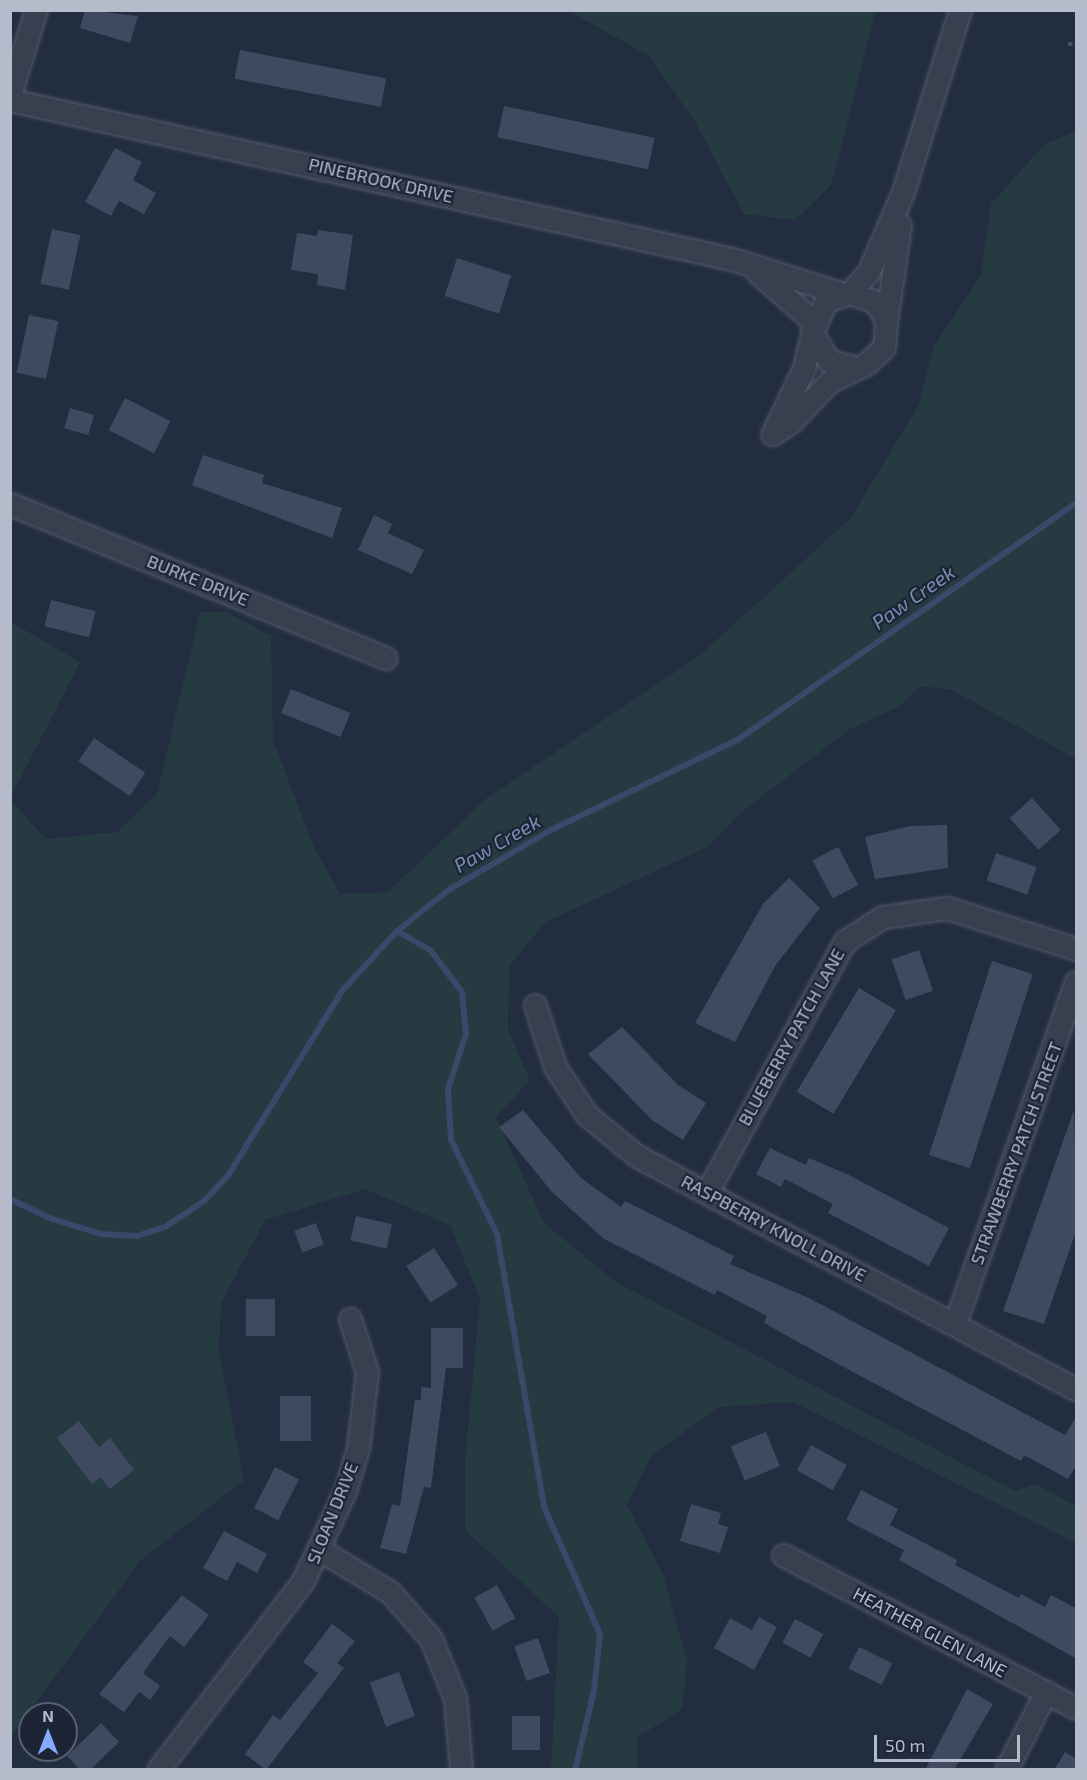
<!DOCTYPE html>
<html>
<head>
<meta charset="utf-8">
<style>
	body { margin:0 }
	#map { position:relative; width:1087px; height:1780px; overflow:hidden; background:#232d40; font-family:"Exo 2",sans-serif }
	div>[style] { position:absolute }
	.green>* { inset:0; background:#253b41 }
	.stream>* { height:6px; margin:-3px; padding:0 3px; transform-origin:3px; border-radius:3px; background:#38496a }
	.building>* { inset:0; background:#3f4a60; transform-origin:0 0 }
	.path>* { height:4px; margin-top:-2px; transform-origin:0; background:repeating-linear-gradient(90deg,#43585e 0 4.5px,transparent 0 9px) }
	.roads { filter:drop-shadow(0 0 2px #525a6a) drop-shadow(0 0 2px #525a6a) }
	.minor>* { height:21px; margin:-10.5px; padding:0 10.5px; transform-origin:10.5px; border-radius:10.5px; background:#38404f }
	span { translate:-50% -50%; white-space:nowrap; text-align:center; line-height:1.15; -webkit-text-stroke:4.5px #1c2435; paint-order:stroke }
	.street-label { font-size:18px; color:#b4bbca }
	.water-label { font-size:20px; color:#7a8eb3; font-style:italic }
	.frame { position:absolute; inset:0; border:12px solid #b4bbca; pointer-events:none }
	.north { position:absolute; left:18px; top:1702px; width:60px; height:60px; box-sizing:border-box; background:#1c2435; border:2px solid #596071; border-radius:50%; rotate:0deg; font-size:16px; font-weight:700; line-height:24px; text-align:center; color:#b4bbca }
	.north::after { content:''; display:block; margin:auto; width:21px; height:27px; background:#87abfc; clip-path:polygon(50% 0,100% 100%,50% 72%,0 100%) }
	.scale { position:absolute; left:874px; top:1735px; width:146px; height:27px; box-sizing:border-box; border:3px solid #b4bbca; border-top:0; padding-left:8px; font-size:18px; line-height:21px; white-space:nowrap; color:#b4bbca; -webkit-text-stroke:4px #1c2435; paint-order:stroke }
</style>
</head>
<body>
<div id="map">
	<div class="green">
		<div style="clip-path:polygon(569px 11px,876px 11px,831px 185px,795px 220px,744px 214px,694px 120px,649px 56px)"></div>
		<div style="clip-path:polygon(1076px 131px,1076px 759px,952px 690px,921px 686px,898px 707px,850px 729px,740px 813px,707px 847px,546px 922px,509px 966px,508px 1030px,530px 1080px,496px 1117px,544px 1223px,616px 1282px,1015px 1491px,1035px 1484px,1076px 1506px,1076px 1543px,793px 1402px,719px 1407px,652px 1455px,627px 1505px,663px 1574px,687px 1661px,682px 1709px,638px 1737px,637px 1769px,551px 1769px,559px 1617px,465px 1530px,465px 1460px,480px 1299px,450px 1225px,365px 1189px,265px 1220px,221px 1303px,219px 1352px,244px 1480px,140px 1561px,11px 1737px,10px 799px,46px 839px,117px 832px,157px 794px,200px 612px,227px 612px,271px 636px,273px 740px,313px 845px,340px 894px,388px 892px,487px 798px,698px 657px,851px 518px,919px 405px,934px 346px,981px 276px,991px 204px,1044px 145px)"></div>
		<div style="clip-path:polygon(11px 622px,80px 662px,11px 797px)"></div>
	</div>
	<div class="stream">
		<div style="left:397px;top:931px;width:39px;rotate:30deg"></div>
		<div style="left:431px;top:951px;width:51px;rotate:52.9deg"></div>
		<div style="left:462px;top:992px;width:42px;rotate:84.6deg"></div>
		<div style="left:466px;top:1034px;width:58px;rotate:108.1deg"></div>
		<div style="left:448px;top:1089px;width:51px;rotate:86.6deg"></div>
		<div style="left:451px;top:1140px;width:105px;rotate:63.9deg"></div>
		<div style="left:497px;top:1234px;width:277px;rotate:80.2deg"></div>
		<div style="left:544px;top:1507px;width:139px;rotate:66.2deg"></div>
		<div style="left:600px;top:1634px;width:57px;rotate:96deg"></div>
		<div style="left:594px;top:1691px;width:81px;rotate:103.5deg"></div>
		<div style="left:10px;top:1199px;width:47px;rotate:25.5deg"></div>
		<div style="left:52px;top:1219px;width:51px;rotate:17deg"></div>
		<div style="left:101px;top:1234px;width:36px;rotate:3deg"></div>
		<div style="left:137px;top:1236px;width:29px;rotate:-18deg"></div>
		<div style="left:165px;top:1227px;width:47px;rotate:-33.7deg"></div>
		<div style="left:204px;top:1201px;width:37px;rotate:-47deg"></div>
		<div style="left:229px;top:1174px;width:215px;rotate:-58.3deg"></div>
		<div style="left:342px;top:991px;width:81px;rotate:-47.5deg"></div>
		<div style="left:397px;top:931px;width:68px;rotate:-38.4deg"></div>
		<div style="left:450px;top:889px;width:117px;rotate:-30.3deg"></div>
		<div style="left:551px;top:830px;width:209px;rotate:-25.8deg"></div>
		<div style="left:739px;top:739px;width:411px;rotate:-35deg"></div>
	</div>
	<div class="building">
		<div style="clip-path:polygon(85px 10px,138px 16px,130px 43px,80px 28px)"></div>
		<div style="left:240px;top:50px;width:149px;height:29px;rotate:11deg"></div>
		<div style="left:504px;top:106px;width:154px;height:32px;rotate:12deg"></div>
		<div style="clip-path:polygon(115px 148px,142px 162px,133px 180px,156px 193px,144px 214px,119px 201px,111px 216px,85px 202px)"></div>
		<div style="left:52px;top:229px;width:29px;height:56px;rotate:12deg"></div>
		<div style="clip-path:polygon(318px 230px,353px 235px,345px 290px,317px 285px,318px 274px,291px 270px,297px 233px,317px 236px)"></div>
		<div style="left:457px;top:258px;width:57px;height:40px;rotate:18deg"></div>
		<div style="left:29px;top:315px;width:30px;height:59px;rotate:12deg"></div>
		<div style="left:125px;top:398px;width:51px;height:36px;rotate:27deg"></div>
		<div style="left:70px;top:408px;width:25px;height:21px;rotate:16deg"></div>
		<div style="clip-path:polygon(203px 455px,264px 475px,262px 483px,342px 508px,332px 538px,192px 485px)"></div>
		<div style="clip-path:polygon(374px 515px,392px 524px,388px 533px,424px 550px,412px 574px,358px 550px)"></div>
		<div style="left:51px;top:600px;width:46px;height:27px;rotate:14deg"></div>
		<div style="left:291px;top:689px;width:64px;height:26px;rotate:22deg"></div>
		<div style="left:94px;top:738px;width:62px;height:28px;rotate:34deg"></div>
		<div style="left:1032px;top:798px;width:43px;height:30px;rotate:48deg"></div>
		<div style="clip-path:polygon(947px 825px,948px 868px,875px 879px,865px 837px,910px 826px)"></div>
		<div style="left:838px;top:847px;width:43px;height:29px;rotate:62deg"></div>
		<div style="left:996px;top:853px;width:43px;height:29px;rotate:19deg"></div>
		<div style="clip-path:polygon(789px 878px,820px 908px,775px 966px,735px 1042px,695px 1023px,763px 904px)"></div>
		<div style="left:919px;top:950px;width:43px;height:29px;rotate:71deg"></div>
		<div style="left:992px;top:961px;width:43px;height:204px;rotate:18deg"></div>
		<div style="left:859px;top:988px;width:43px;height:121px;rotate:31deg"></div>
		<div style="clip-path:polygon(622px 1027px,678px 1085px,706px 1103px,683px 1140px,652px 1120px,588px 1054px)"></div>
		<div style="clip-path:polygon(523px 1110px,581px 1178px,621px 1207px,625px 1201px,734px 1256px,730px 1264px,809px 1298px,1065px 1435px,1077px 1415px,1077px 1464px,1068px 1479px,1024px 1455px,1021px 1461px,838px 1364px,764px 1323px,767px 1316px,717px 1290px,715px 1295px,604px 1239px,552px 1192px,499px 1127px)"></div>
		<div style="clip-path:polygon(1074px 1110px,1077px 1228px,1044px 1324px,1003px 1311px)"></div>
		<div style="clip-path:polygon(770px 1148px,806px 1165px,809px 1158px,849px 1175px,949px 1228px,929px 1266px,828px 1213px,833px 1204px,785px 1179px,781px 1187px,756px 1174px)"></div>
		<div style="left:356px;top:1216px;width:37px;height:25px;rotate:13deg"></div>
		<div style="left:316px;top:1223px;width:23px;height:23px;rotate:70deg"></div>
		<div style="left:434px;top:1248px;width:44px;height:33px;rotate:57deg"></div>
		<div style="left:246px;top:1299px;width:29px;height:37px"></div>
		<div style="clip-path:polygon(431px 1328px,463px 1328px,463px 1368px,446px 1368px,431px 1488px,424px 1487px,406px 1554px,380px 1548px,392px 1504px,400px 1506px,415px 1400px,421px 1400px,421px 1387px,431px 1388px)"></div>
		<div style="left:280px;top:1396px;width:31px;height:45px"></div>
		<div style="clip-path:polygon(79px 1421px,99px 1447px,110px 1438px,134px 1470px,110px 1489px,100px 1477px,92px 1484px,57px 1438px)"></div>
		<div style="left:766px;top:1432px;width:37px;height:38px;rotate:68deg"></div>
		<div style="left:811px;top:1445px;width:41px;height:29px;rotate:29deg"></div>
		<div style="left:275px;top:1467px;width:27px;height:46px;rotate:27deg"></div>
		<div style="clip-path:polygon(861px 1490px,898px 1509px,890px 1525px,957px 1560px,955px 1565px,1019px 1598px,1021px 1594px,1045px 1607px,1051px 1595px,1077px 1609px,1077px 1659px,899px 1560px,904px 1550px,846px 1520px)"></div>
		<div style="clip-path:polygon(691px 1504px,721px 1513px,718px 1524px,728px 1527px,720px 1553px,680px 1541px)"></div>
		<div style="clip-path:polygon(224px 1531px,267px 1554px,257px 1573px,237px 1562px,227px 1581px,203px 1568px)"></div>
		<div style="left:497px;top:1585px;width:38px;height:26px;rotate:61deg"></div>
		<div style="clip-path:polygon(182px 1595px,209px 1615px,184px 1647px,170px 1636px,143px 1673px,160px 1686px,150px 1700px,139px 1692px,124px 1712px,99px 1694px)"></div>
		<div style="clip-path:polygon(759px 1617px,777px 1627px,754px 1670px,714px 1648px,730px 1618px,752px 1630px)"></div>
		<div style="left:795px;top:1619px;width:32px;height:27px;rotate:28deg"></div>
		<div style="clip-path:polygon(332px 1624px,355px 1641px,337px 1663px,344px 1668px,266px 1770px,245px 1754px,273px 1715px,280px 1720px,318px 1673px,303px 1662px)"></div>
		<div style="left:538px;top:1638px;width:37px;height:25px;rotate:71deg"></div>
		<div style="left:859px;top:1647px;width:37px;height:24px;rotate:26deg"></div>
		<div style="left:399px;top:1672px;width:47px;height:31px;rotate:70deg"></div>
		<div style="clip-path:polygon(967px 1689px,993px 1704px,954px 1770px,925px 1770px)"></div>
		<div style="left:512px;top:1716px;width:28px;height:34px"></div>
		<div style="clip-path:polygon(101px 1723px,119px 1742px,90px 1770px,80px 1770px,67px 1756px)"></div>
		<div style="clip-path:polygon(1065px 1752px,1077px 1759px,1077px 1770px,1054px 1770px)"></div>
	</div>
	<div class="path">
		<div style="left:1068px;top:43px;width:9px;rotate:21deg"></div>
	</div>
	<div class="roads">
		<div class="minor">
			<div style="left:10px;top:94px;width:88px;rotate:-72.8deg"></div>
			<div style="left:10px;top:100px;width:739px;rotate:12.42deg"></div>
			<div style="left:732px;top:259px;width:116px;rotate:17.5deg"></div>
			<div style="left:757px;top:272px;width:74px;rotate:41.2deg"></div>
			<div style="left:850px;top:293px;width:29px;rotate:-49deg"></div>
			<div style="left:869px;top:271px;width:86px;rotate:-66.7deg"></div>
			<div style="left:903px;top:192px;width:191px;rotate:-72.6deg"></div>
			<div style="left:886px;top:322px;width:98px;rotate:-81.8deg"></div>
			<div style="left:775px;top:428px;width:67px;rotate:-64.2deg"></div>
			<div style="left:804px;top:368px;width:37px;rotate:-77deg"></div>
			<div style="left:772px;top:434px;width:22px;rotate:-32deg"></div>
			<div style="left:791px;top:422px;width:55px;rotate:-46.5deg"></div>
			<div style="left:829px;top:382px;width:41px;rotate:-25.9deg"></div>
			<div style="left:866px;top:364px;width:25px;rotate:-43deg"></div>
			<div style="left:884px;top:347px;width:25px;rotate:-85deg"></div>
			<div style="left:886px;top:322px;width:13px;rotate:-113deg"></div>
			<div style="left:881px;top:310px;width:12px;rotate:-132deg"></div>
			<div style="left:873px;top:301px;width:24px;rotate:-161deg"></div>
			<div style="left:850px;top:293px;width:25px;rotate:162deg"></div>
			<div style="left:826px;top:301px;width:34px;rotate:114deg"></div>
			<div style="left:812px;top:332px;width:34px;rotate:60deg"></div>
			<div style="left:829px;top:361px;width:25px;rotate:14deg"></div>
			<div style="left:10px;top:504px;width:406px;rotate:22.3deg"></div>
			<div style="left:535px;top:1005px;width:65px;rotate:72.1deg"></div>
			<div style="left:555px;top:1067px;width:58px;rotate:56.3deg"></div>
			<div style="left:587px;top:1115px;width:65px;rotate:39.4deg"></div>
			<div style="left:637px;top:1156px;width:497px;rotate:28deg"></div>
			<div style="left:707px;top:1192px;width:286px;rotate:-61.2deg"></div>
			<div style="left:845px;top:941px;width:45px;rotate:-32.3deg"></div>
			<div style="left:883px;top:917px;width:65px;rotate:-8deg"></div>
			<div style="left:947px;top:908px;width:135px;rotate:17.6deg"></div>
			<div style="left:955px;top:1323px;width:362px;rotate:-70.5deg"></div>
			<div style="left:320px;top:1550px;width:82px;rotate:31deg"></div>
			<div style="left:390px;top:1592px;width:62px;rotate:48.9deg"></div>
			<div style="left:431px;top:1639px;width:64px;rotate:67.9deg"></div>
			<div style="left:455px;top:1698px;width:72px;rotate:85.2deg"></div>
			<div style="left:783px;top:1555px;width:331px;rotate:27.6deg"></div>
			<div style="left:158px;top:1770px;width:238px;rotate:-52.5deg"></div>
			<div style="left:303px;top:1581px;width:99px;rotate:-65deg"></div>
			<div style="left:345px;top:1491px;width:45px;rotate:-73.2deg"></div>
			<div style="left:358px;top:1448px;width:77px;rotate:-83.2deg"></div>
			<div style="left:367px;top:1372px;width:56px;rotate:-107.8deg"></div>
			<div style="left:1006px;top:1770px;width:88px;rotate:-62.9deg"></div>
		</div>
	</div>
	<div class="street-label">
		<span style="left:381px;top:180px;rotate:13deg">PINEBROOK DRIVE</span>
		<span style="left:198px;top:580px;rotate:22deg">BURKE DRIVE</span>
		<span style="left:791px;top:1037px;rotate:-61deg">BLUEBERRY PATCH LANE</span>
		<span style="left:1016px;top:1153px;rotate:-70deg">STRAWBERRY PATCH STREET</span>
		<span style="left:774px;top:1228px;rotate:28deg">RASPBERRY KNOLL DRIVE</span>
		<span style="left:332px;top:1513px;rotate:-68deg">SLOAN DRIVE</span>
		<span style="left:930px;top:1632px;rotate:28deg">HEATHER GLEN LANE</span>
	</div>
	<div class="water-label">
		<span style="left:913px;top:597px;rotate:-35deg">Paw Creek</span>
		<span style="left:497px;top:843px;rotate:-30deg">Paw Creek</span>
	</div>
	<div class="frame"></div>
	<div class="north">N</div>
	<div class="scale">50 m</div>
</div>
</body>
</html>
